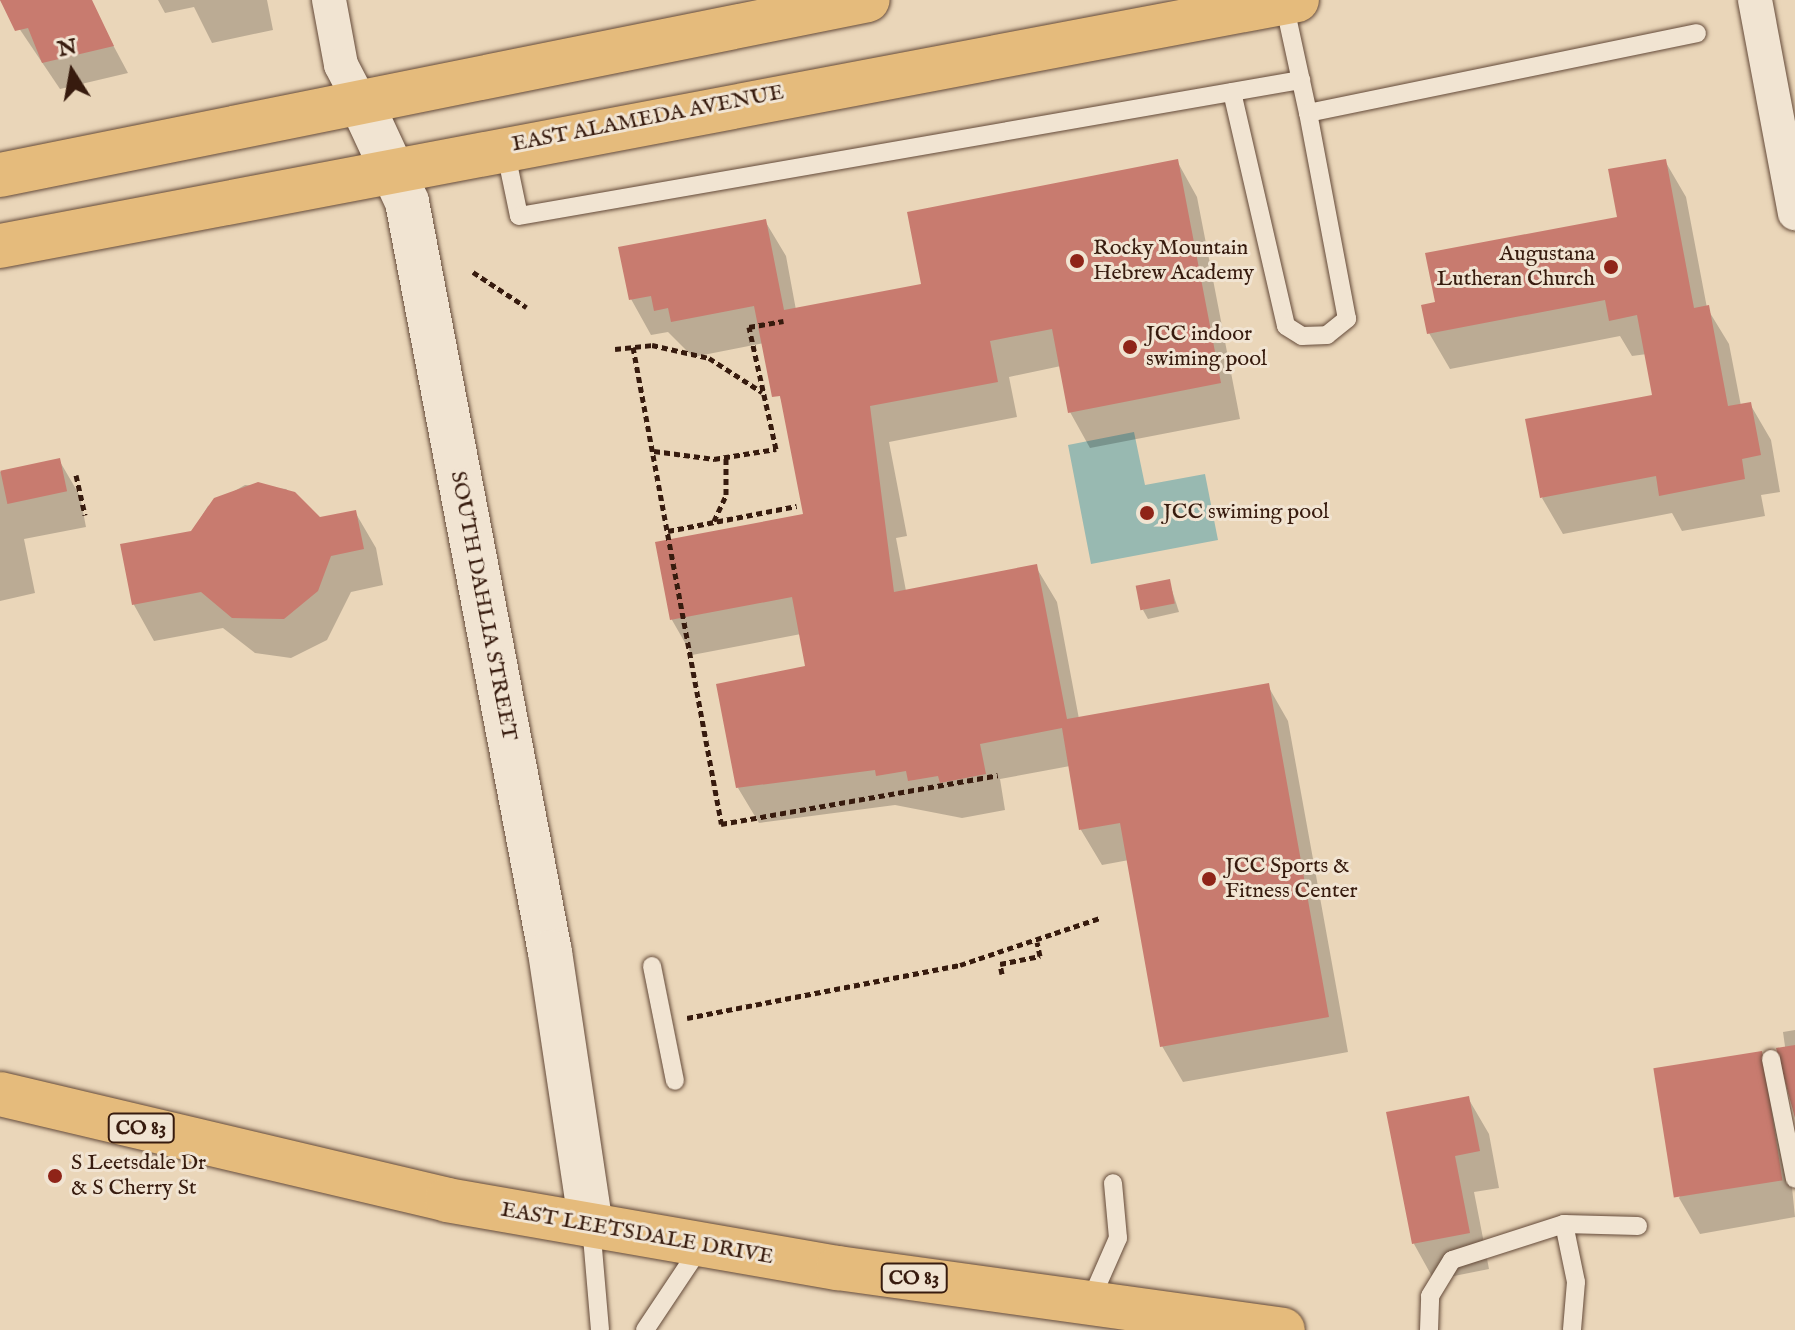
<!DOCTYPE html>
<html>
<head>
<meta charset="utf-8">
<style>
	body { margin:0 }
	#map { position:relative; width:1795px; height:1330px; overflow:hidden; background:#ead6b9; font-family:"IM FELL English",serif }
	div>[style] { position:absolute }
	.water>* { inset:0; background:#98b9b1 }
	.shadow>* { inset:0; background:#0003 }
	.building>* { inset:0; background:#c87b6f; transform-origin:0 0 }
	.path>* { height:5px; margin-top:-2.5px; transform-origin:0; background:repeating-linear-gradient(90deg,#371b0e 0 6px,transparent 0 10px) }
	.roads { filter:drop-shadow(0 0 2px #644a39) drop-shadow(0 0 2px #644a39) }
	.service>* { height:18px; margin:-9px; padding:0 9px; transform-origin:9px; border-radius:9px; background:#f1e4d2 }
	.minor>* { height:34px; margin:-17px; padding:0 17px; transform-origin:17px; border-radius:17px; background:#f1e4d2 }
	.tertiary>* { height:44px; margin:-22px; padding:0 22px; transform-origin:22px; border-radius:22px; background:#f1e4d2 }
	.primary>* { height:44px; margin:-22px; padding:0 22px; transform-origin:22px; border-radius:22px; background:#e5bb7c }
	.dots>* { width:22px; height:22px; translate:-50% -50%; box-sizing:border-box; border:4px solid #f1e4d2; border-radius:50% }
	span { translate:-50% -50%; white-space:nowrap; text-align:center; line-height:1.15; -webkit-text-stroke:6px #f1e4d2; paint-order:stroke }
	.shield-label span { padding:2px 6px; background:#f1e4d2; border:2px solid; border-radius:6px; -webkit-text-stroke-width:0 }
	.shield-label { font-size:20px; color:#371b0e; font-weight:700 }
	.street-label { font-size:22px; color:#371b0e }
	.poi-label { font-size:22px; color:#371b0e }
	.left { translate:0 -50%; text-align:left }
	.right { translate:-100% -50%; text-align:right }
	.north { position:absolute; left:32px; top:32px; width:80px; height:80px; -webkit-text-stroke:6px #f1e4d2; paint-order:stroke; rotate:349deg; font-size:22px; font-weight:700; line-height:32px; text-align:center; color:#371b0e }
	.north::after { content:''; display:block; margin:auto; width:28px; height:36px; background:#371b0e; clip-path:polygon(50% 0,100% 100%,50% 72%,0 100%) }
</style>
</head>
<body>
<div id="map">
	<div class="water">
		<div style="clip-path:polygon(1134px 432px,1145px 485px,1205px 474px,1218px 540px,1091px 564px,1068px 445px)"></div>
	</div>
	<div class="shadow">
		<div style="clip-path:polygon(0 0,89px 0,128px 73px,60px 89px)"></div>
		<div style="clip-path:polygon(158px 0,267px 0,273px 30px,212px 43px,194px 7px,165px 13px)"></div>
		<div style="clip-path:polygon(1177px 161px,1197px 197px,1240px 419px,1090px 448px,1070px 412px,1061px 366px,1009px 377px,1017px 417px,889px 442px,907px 536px,896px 538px,906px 591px,1036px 567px,1057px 602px,1079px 719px,1268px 686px,1288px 721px,1348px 1052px,1183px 1082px,1162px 1046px,1129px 860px,1102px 865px,1081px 830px,1070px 766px,1000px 779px,1005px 810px,962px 818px,895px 805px,759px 823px,738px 788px,807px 668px,801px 634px,692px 655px,672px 620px,657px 544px,805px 515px,786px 416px,764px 343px,693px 357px,668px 332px,651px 335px,631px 299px,765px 221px,786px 256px,796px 310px,923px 286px)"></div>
		<div style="clip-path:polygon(1665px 161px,1686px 197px,1707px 308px,1729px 344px,1741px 406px,1750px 404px,1771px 440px,1780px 492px,1761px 495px,1765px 516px,1682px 531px,1672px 513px,1563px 534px,1542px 498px,1655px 396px,1647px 354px,1632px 356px,1620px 336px,1450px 369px,1429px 333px,1437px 304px,1619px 218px)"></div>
		<div style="clip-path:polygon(59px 460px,80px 496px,86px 527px,24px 539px,35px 593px,0 601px,0 472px)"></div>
		<div style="clip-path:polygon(245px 485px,286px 489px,319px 519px,355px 512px,376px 548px,383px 585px,351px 592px,327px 640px,291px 658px,255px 653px,223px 628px,154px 641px,134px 605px,122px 546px,192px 532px,208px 506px)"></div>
		<div style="clip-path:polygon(1169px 581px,1179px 612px,1148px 619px,1143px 610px)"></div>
		<div style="clip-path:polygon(1795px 1030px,1795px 1118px,1783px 1032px)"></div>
		<div style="clip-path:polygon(1761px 1053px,1782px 1089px,1795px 1217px,1700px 1234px,1679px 1198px)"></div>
		<div style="clip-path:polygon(1468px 1098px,1489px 1134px,1499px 1188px,1474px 1192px,1489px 1269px,1434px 1280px,1414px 1244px)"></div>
	</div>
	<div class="building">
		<div style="clip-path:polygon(0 0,92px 0,114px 46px,42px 63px,28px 28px,15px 31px)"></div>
		<div style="clip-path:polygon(1178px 159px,1221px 383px,1068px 413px,1052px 329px,990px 341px,998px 382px,870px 406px,894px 592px,1037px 564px,1067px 719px,1269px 683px,1329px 1017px,1160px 1047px,1120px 823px,1079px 830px,1062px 728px,980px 744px,986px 774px,940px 783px,938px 776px,908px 781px,906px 771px,876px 776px,875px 770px,736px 788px,716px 684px,805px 666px,792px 597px,670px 620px,655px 542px,803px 514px,780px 396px,772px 397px,754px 306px,671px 322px,668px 308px,654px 311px,651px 296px,629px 300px,618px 247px,766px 219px,784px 310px,921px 284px,907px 212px)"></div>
		<div style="clip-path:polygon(1666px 159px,1694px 308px,1709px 305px,1728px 406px,1751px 402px,1761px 455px,1742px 459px,1745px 479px,1659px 496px,1656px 476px,1540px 498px,1525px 419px,1652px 395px,1637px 315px,1609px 321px,1605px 300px,1427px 334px,1421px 305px,1435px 302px,1425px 253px,1617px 217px,1608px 169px)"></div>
		<div style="left:60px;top:458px;width:34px;height:61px;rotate:78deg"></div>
		<div style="clip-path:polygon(258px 482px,295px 492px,320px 517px,356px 510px,364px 549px,331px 556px,318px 591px,284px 619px,232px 618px,201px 592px,132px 605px,120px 544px,191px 531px,214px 498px)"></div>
		<div style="left:1170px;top:579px;width:25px;height:35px;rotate:79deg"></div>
		<div style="clip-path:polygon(1795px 1045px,1795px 1118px,1776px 1048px)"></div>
		<div style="left:1762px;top:1051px;width:131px;height:110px;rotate:81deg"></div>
		<div style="clip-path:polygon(1469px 1096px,1480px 1151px,1455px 1156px,1470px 1233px,1412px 1244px,1386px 1112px)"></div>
	</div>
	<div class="path">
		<div style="left:473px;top:272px;width:64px;rotate:33.4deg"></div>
		<div style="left:633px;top:347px;width:485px;rotate:79.5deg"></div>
		<div style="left:721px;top:824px;width:281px;rotate:-10deg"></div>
		<div style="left:615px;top:349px;width:37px;rotate:-6deg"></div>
		<div style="left:652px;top:345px;width:58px;rotate:12.8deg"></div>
		<div style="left:709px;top:358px;width:63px;rotate:32.7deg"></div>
		<div style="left:654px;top:451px;width:61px;rotate:7.6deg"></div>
		<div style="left:714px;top:459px;width:63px;rotate:-9.2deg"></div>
		<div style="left:776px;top:449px;width:125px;rotate:-102.5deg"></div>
		<div style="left:749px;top:327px;width:35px;rotate:-10deg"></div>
		<div style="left:76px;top:475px;width:41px;rotate:77.3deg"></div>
		<div style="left:714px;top:521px;width:29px;rotate:-65deg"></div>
		<div style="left:726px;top:495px;width:38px;rotate:-90deg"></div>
		<div style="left:668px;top:531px;width:131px;rotate:-11deg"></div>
		<div style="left:1002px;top:974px;width:10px;rotate:-101deg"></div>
		<div style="left:1000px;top:964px;width:41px;rotate:-11.3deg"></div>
		<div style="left:1040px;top:956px;width:14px;rotate:-102deg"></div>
		<div style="left:687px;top:1018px;width:278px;rotate:-11deg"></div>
		<div style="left:960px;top:965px;width:148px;rotate:-18.6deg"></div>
	</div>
	<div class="roads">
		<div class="service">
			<div style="left:1284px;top:3px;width:113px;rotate:77.7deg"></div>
			<div style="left:1308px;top:113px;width:397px;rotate:-11.6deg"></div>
			<div style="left:1232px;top:92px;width:240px;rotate:77deg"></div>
			<div style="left:1286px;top:326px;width:19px;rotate:32deg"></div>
			<div style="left:1302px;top:336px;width:25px;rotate:-2deg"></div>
			<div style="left:1327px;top:335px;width:26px;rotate:-39deg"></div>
			<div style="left:1347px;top:319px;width:210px;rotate:-100.7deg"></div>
			<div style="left:505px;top:149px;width:68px;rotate:78.2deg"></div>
			<div style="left:519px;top:216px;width:794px;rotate:-9.87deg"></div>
			<div style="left:652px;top:966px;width:117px;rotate:78.7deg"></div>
			<div style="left:1771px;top:1059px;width:122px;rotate:78.7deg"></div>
			<div style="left:1564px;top:1224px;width:59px;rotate:78.3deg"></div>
			<div style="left:1576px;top:1282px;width:48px;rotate:94.8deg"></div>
			<div style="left:591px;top:1225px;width:105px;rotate:85.1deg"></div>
			<div style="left:1089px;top:1304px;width:72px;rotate:-66.3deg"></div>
			<div style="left:1118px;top:1238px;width:55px;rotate:-95.2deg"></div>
			<div style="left:645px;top:1330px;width:101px;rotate:-56.3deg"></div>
			<div style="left:1429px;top:1330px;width:34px;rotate:-88deg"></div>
			<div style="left:1430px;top:1296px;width:42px;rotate:-58.6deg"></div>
			<div style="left:1452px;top:1260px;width:118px;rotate:-17.8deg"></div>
			<div style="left:1564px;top:1224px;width:74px;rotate:1.5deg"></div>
		</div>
		<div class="minor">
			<div style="left:329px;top:0;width:66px;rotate:79.5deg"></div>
			<div style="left:341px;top:65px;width:47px;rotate:62.4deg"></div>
			<div style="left:1755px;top:0;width:217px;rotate:79.4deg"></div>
		</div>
		<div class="tertiary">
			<div style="left:363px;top:107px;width:105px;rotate:65.1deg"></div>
			<div style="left:407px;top:202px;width:764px;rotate:79.21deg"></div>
			<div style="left:550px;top:952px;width:276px;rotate:81.5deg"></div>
		</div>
		<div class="primary">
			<div style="left:0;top:175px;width:885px;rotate:-11.4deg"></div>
			<div style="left:0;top:246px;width:1320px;rotate:-10.74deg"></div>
			<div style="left:0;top:1094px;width:459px;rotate:13.3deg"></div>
			<div style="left:447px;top:1200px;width:397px;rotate:9.9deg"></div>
			<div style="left:838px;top:1268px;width:449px;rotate:7.9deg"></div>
		</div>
	</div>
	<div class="dots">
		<div style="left:1077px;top:261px;background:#8f2418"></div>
		<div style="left:1611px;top:267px;background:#8f2418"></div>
		<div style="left:1130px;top:347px;background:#8f2418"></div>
		<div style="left:1147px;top:513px;background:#8f2418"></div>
		<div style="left:1209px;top:879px;background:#8f2418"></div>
		<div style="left:55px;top:1176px;background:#8f2418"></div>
	</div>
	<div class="shield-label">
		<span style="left:141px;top:1128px">CO 83</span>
		<span style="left:914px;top:1278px">CO 83</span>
	</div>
	<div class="street-label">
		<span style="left:648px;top:119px;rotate:-11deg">EAST ALAMEDA AVENUE</span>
		<span style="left:483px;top:606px;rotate:79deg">SOUTH DAHLIA STREET</span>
		<span style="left:637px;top:1234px;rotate:10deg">EAST LEETSDALE DRIVE</span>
	</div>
	<div class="poi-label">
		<span class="left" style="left:1093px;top:261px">Rocky Mountain<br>Hebrew Academy</span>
		<span class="right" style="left:1595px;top:267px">Augustana<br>Lutheran Church</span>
		<span class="left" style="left:1146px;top:347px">JCC indoor<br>swiming pool</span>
		<span class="left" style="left:1163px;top:513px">JCC swiming pool</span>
		<span class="left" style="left:1225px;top:879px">JCC Sports &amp;<br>Fitness Center</span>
		<span class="left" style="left:71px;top:1176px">S Leetsdale Dr<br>&amp; S Cherry St</span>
	</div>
	<div class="north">N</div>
</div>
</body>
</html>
